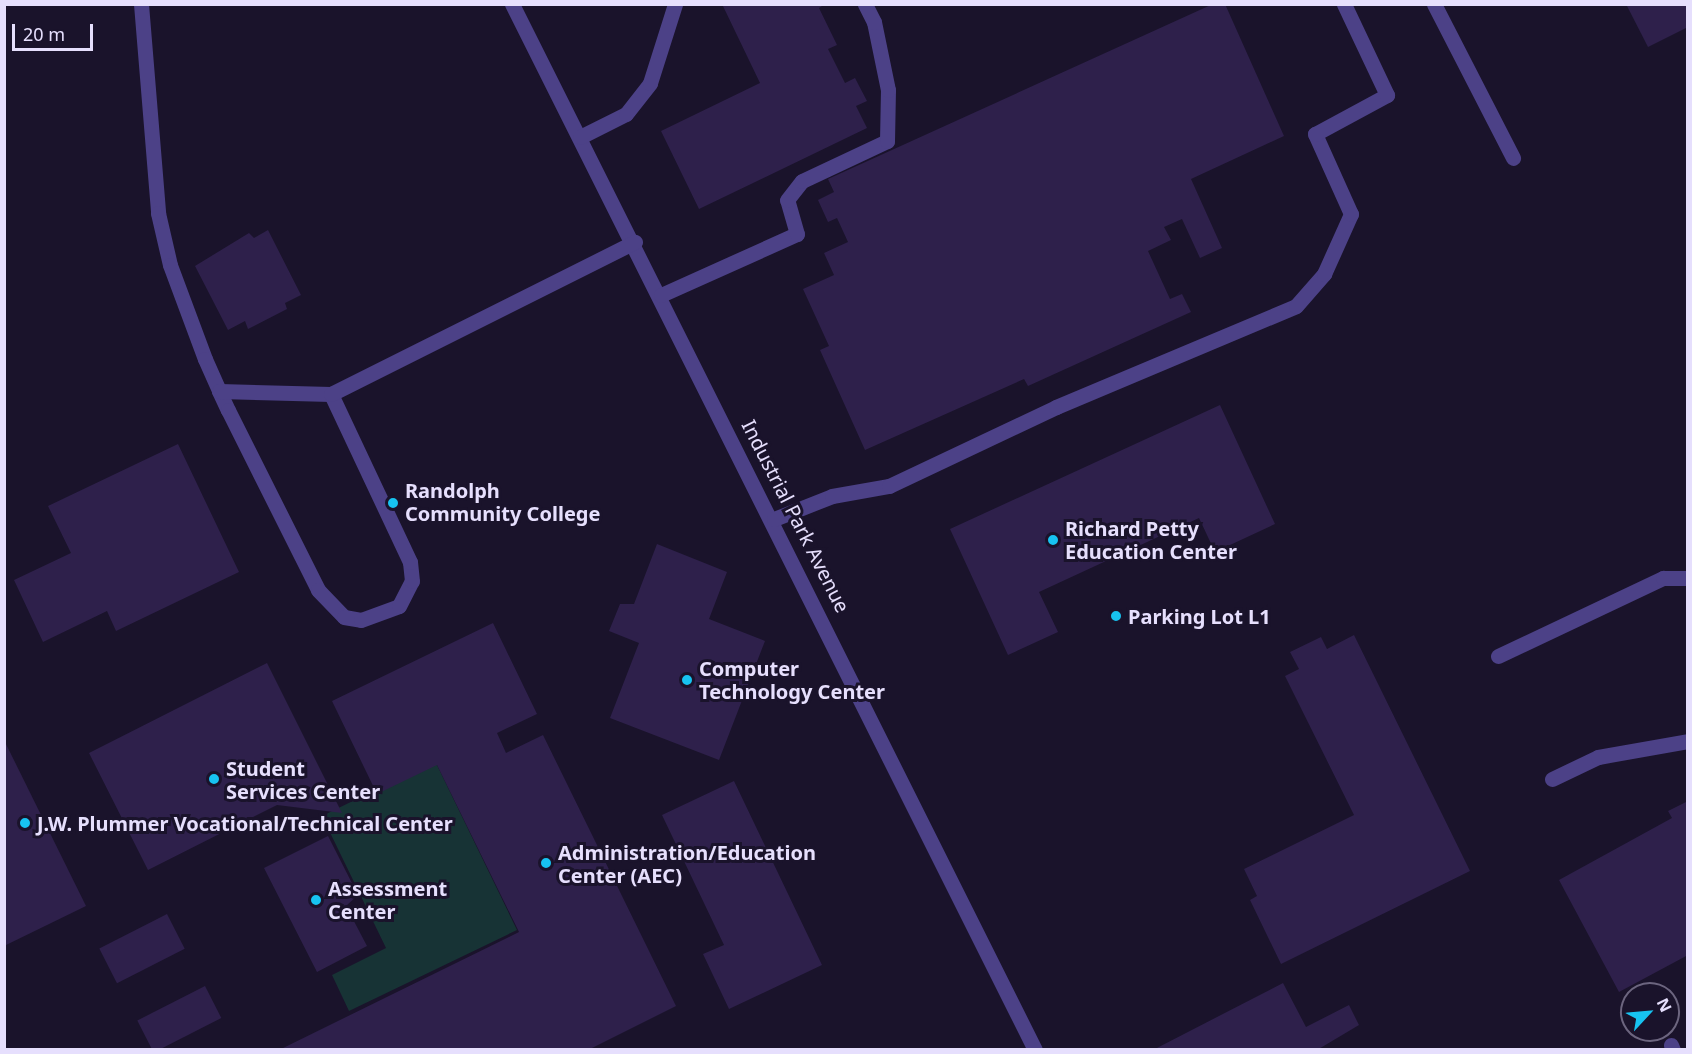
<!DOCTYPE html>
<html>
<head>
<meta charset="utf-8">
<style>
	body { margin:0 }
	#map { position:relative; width:1692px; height:1054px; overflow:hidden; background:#1a132b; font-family:"Noto Sans",sans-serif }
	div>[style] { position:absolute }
	.green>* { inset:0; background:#173335 }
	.building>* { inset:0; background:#2e204b; transform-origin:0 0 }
	.minor>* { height:15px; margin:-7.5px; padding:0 7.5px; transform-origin:7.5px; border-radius:7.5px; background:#4c4187 }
	.dots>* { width:16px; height:16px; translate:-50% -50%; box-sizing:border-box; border:3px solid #1a132b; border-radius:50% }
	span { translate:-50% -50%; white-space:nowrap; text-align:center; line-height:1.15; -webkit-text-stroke:6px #1a132b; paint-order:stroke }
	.poi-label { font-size:20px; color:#e6dffd; font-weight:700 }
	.left { translate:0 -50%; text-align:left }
	.street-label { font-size:20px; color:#e6dffd }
	.frame { position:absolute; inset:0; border:6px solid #e6dffd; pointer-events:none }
	.north { position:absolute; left:1620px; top:982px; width:60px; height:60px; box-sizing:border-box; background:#1a132b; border:2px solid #6c657f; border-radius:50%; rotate:64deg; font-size:16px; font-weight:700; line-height:24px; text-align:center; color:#e6dffd }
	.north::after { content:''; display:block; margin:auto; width:21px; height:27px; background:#17c3f1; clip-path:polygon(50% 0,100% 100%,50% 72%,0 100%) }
	.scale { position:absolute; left:12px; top:24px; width:81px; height:27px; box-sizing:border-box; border:3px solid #e6dffd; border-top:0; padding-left:8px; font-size:18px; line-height:21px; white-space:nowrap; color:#e6dffd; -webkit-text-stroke:4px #1a132b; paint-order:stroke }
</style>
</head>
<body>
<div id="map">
	<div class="green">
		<div style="clip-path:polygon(435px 761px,517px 930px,349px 1011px,332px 975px,386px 948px,322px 816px)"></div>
	</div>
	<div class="building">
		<div style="clip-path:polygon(722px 4px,825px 4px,819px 8px,837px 45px,828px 49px,845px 83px,855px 78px,867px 101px,856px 106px,867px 128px,699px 209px,661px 131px,760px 83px)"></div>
		<div style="clip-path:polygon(1213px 4px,1225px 4px,1284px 136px,1191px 179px,1222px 248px,1200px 258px,1182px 219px,1164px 227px,1171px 240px,1148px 251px,1170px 299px,1182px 294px,1191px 312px,1028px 386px,1024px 379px,865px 450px,820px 350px,829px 346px,803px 289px,834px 275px,824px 253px,848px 242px,837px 218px,828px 222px,818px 200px,834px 192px,828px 179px)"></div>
		<div style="clip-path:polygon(1626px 4px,1688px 4px,1688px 27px,1648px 47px)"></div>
		<div style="clip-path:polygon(268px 230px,301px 295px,285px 303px,287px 309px,248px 329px,245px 321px,228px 330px,195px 266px,249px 233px,254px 238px)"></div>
		<div style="clip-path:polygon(1220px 405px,1275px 524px,1215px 552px,1199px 518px,1039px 592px,1058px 632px,1008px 655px,950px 529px)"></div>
		<div style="clip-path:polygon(178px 444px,239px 572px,116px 631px,107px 611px,43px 642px,14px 580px,71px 553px,48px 506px)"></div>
		<div style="clip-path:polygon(657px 544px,727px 572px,709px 619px,765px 641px,719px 760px,610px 718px,639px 643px,609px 631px,620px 604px,634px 604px)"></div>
		<div style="clip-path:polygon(493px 623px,537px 714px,497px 733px,506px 753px,543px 735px,676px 1006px,588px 1050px,279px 1050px,519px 932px,437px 765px,377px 794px,332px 701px)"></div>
		<div style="clip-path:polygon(1354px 635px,1470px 871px,1281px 964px,1250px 900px,1257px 896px,1244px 869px,1354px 815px,1285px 676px,1299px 669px,1290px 652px,1321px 637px,1327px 649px)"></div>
		<div style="clip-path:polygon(267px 663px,342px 813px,277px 805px,148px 870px,89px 753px)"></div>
		<div style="clip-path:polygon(4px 740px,86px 906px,4px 946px)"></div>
		<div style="clip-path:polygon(734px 781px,822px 965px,729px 1009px,703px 954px,724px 945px,662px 815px)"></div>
		<div style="clip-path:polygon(1688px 801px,1688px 955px,1619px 992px,1559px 880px,1672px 818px,1668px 811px)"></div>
		<div style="clip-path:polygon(328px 836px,358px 895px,346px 906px,367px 946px,317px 972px,264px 868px)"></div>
		<div style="left:167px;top:914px;width:39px;height:76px;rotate:63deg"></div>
		<div style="clip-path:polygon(1283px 983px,1306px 1027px,1349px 1005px,1359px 1025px,1317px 1050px,1153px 1050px)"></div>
		<div style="left:205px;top:986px;width:36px;height:76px;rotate:63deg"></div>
	</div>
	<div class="minor">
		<div style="left:141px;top:4px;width:210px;rotate:85.3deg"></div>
		<div style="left:158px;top:213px;width:53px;rotate:77deg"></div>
		<div style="left:170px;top:265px;width:100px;rotate:69.6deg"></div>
		<div style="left:205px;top:359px;width:35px;rotate:66deg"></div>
		<div style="left:219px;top:391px;width:21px;rotate:65deg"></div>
		<div style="left:228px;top:410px;width:201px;rotate:63.4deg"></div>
		<div style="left:318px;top:590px;width:37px;rotate:46deg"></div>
		<div style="left:344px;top:617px;width:17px;rotate:10deg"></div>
		<div style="left:361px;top:620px;width:40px;rotate:-20.2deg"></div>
		<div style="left:399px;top:606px;width:28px;rotate:-63deg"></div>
		<div style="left:412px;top:581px;width:19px;rotate:-96deg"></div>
		<div style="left:410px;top:562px;width:186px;rotate:-115.2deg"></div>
		<div style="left:331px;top:394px;width:112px;rotate:-178.5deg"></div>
		<div style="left:512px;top:4px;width:1169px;rotate:63.43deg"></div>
		<div style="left:1434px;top:4px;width:173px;rotate:62.8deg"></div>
		<div style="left:580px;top:137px;width:51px;rotate:-26.6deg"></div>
		<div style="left:626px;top:114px;width:39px;rotate:-52deg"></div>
		<div style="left:650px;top:83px;width:83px;rotate:-72.4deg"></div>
		<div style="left:661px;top:295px;width:149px;rotate:-24.2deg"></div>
		<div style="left:797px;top:234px;width:35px;rotate:-106deg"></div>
		<div style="left:787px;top:200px;width:24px;rotate:-52deg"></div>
		<div style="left:802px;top:181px;width:94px;rotate:-25.2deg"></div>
		<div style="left:887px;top:141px;width:51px;rotate:-88.9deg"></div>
		<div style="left:888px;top:90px;width:69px;rotate:-101.6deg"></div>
		<div style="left:874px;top:22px;width:20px;rotate:-117deg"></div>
		<div style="left:331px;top:394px;width:340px;rotate:-26.6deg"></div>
		<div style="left:774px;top:519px;width:62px;rotate:-21.6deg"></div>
		<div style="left:832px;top:496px;width:58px;rotate:-10deg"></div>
		<div style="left:889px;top:486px;width:185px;rotate:-25.3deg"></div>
		<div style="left:1056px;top:407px;width:260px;rotate:-22.8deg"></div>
		<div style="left:1296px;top:306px;width:43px;rotate:-48.8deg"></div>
		<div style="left:1324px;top:274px;width:66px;rotate:-65.8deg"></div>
		<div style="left:1351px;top:214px;width:88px;rotate:-114.2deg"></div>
		<div style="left:1315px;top:134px;width:82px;rotate:-28.4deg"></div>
		<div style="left:1387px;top:95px;width:101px;rotate:-115.3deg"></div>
		<div style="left:1498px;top:656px;width:183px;rotate:-25.3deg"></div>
		<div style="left:1663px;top:578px;width:25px"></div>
		<div style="left:1552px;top:779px;width:51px;rotate:-25.6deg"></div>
		<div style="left:1598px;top:757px;width:91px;rotate:-10.1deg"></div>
		<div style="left:1671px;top:1045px;width:5px;rotate:68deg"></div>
	</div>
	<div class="dots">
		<div style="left:393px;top:503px;background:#17c3f1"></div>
		<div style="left:1053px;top:540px;background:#17c3f1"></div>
		<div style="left:1116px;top:616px;background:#17c3f1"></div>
		<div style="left:687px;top:680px;background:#17c3f1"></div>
		<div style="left:214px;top:779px;background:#17c3f1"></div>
		<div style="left:25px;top:823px;background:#17c3f1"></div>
		<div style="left:546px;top:863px;background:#17c3f1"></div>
		<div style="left:316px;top:900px;background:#17c3f1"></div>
	</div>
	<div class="poi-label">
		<span class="left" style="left:405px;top:502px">Randolph<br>Community College</span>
		<span class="left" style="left:1065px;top:540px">Richard Petty<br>Education Center</span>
		<span class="left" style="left:1128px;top:616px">Parking Lot L1</span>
		<span class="left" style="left:699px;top:680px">Computer<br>Technology Center</span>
		<span class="left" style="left:226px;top:780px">Student<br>Services Center</span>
		<span class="left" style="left:37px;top:823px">J.W. Plummer Vocational/Technical Center</span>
		<span class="left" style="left:558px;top:864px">Administration/Education<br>Center (AEC)</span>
		<span class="left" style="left:328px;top:900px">Assessment<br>Center</span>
	</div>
	<div class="street-label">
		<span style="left:796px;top:516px;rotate:63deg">Industrial Park Avenue</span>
	</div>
	<div class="frame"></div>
	<div class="north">N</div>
	<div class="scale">20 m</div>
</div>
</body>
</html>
